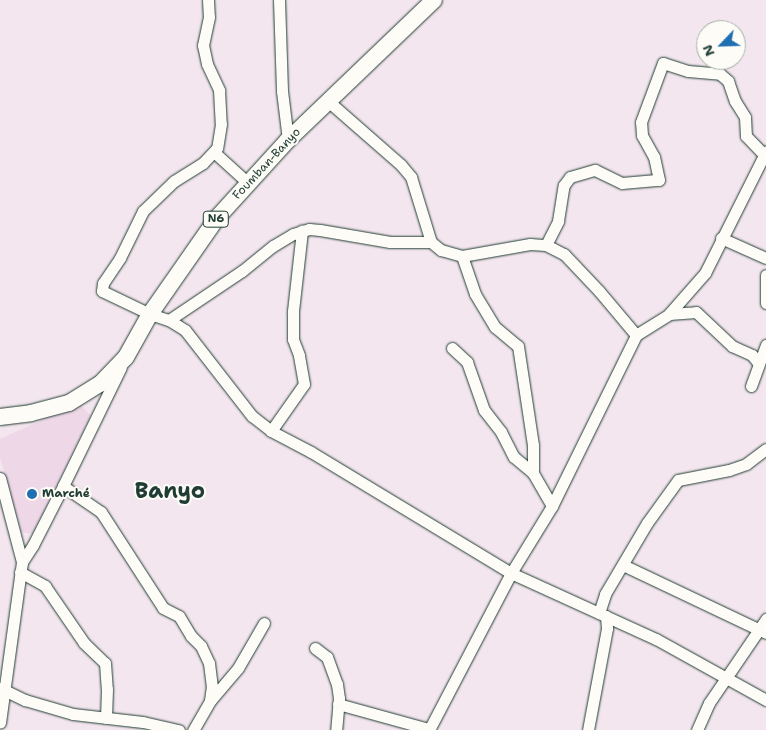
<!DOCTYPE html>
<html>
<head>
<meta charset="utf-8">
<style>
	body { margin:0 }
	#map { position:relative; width:766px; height:730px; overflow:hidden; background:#f4e6ee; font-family:"Shantell Sans",sans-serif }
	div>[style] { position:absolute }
	.built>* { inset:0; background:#eed7e7 }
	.roads { filter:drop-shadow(0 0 1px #1f3d34) drop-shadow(0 0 1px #1f3d34) }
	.minor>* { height:11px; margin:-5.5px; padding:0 5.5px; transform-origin:5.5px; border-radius:5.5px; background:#fdfcf7 }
	.highway>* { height:16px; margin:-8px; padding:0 8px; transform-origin:8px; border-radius:8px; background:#fdfcf7 }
	.dots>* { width:14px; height:14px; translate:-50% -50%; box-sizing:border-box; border:2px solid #fdfcf7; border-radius:50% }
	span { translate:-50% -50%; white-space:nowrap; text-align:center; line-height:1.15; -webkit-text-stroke:4px #fdfcf7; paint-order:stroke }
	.shield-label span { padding:1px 4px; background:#fdfcf7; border:1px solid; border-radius:4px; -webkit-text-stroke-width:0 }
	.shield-label { font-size:11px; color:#1f3d34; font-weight:700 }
	.street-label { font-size:12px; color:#1f3d34 }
	.poi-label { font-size:12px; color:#1f3d34; font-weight:700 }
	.left { translate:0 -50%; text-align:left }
	.town-label { font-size:22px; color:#1f3d34; font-weight:700 }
	.north { position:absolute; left:696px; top:20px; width:50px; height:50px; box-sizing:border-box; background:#fdfcf7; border:1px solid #a4b0a9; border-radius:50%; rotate:246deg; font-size:14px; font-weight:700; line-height:20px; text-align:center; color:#1f3d34 }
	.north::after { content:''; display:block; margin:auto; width:18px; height:22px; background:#1f6fb2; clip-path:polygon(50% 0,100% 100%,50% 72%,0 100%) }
</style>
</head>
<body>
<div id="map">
	<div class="built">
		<div style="clip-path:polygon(79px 403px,91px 416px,33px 534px,21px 532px,0 457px,0 439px)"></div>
	</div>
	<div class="roads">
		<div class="minor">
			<div style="left:208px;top:0;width:17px;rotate:87deg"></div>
			<div style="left:209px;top:17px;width:29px;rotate:102deg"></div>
			<div style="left:203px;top:45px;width:19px;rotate:78deg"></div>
			<div style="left:207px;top:64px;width:29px;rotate:65deg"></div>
			<div style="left:219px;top:90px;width:34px;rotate:87deg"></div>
			<div style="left:221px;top:124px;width:24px;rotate:99deg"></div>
			<div style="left:217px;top:148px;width:21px;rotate:133deg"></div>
			<div style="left:203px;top:163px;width:34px;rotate:148deg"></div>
			<div style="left:174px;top:181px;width:43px;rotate:135.9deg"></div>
			<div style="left:143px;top:211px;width:52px;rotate:116.1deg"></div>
			<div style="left:120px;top:258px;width:30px;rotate:124deg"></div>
			<div style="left:103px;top:283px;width:8px;rotate:97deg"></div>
			<div style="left:102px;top:291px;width:53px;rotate:25.6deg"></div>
			<div style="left:150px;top:314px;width:20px;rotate:18deg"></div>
			<div style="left:169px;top:320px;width:19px;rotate:32deg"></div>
			<div style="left:185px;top:330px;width:109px;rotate:52.1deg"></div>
			<div style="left:252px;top:416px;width:24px;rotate:38deg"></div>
			<div style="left:271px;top:431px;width:45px;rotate:27.7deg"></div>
			<div style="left:311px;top:452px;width:234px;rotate:31.2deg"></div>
			<div style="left:511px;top:573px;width:159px;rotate:24.5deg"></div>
			<div style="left:656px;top:639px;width:126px;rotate:29deg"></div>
			<div style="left:279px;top:0;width:91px;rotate:88.1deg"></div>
			<div style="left:282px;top:91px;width:49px;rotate:83deg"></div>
			<div style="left:328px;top:101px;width:97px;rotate:41.2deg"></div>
			<div style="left:401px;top:165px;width:16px;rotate:50deg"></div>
			<div style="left:411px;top:177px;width:68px;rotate:72.9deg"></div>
			<div style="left:431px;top:242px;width:13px;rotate:39deg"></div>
			<div style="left:441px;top:250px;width:22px;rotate:16deg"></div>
			<div style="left:462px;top:256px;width:69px;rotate:-10deg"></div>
			<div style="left:530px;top:244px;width:16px;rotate:4deg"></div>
			<div style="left:546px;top:245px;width:20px;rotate:27deg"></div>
			<div style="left:564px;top:254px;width:51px;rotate:46.6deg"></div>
			<div style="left:599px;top:291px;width:57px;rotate:49.9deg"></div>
			<div style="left:215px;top:153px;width:45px;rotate:42.3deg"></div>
			<div style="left:721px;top:238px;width:49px;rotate:24deg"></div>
			<div style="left:546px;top:245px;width:27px;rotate:-63deg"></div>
			<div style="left:558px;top:221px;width:36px;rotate:-81deg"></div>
			<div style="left:564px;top:185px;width:10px;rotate:-53deg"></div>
			<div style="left:570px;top:177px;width:26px;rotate:-16deg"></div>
			<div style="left:595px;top:170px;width:30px;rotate:26deg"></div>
			<div style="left:622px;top:183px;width:37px;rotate:-5deg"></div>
			<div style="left:659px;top:180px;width:24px;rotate:-102deg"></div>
			<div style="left:654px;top:157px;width:25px;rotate:-119deg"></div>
			<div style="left:642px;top:135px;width:13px;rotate:-94deg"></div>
			<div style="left:641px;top:122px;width:63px;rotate:-69.6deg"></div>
			<div style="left:663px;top:63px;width:26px;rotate:18deg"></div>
			<div style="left:688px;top:71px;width:32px;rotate:5deg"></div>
			<div style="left:720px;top:74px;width:11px;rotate:41deg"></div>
			<div style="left:728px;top:81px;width:21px;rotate:71deg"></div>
			<div style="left:735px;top:101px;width:19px;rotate:58deg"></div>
			<div style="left:745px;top:117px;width:19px;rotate:87deg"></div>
			<div style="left:746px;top:136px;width:29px;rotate:46deg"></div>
			<div style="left:462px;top:256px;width:40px;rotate:71.1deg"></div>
			<div style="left:475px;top:294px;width:39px;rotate:59deg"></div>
			<div style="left:495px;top:327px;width:30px;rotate:40deg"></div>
			<div style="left:518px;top:346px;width:100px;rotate:81.4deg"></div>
			<div style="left:533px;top:445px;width:28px;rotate:90deg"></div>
			<div style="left:533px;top:473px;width:38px;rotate:60deg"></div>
			<div style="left:766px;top:275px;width:28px;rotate:90deg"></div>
			<div style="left:669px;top:314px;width:27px;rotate:-4deg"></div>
			<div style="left:696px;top:312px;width:50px;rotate:43.4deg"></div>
			<div style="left:732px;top:346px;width:22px;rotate:24deg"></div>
			<div style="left:752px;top:355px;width:11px;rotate:52deg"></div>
			<div style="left:169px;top:320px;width:88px;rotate:-33.9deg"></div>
			<div style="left:242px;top:271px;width:40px;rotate:-39deg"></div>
			<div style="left:273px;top:246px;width:23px;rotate:-31deg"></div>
			<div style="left:293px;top:234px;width:17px;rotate:-17deg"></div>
			<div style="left:309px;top:229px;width:11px;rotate:5deg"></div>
			<div style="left:320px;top:230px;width:71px;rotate:9.7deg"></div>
			<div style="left:390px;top:242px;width:41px"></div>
			<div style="left:452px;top:348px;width:21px;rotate:43deg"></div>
			<div style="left:467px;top:362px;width:51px;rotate:70.5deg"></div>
			<div style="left:484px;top:410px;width:28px;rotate:52deg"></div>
			<div style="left:501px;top:432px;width:28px;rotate:63deg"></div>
			<div style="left:514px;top:457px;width:25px;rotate:40deg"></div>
			<div style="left:751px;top:386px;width:44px;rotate:-69.9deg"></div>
			<div style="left:271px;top:431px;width:57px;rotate:-54.9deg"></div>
			<div style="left:304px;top:384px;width:29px;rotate:-100deg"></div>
			<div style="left:299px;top:355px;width:17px;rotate:-111deg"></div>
			<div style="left:293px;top:339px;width:28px;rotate:-90deg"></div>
			<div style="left:293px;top:311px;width:81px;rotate:-83.6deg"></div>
			<div style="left:0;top:478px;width:87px;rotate:75.3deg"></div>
			<div style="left:22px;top:562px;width:162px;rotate:97.8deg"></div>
			<div style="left:63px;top:486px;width:46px;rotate:34.4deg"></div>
			<div style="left:101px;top:512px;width:114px;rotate:57.1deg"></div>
			<div style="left:163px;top:608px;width:18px;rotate:27deg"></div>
			<div style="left:179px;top:616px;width:23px;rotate:59deg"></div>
			<div style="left:191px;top:636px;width:14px;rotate:45deg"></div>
			<div style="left:201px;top:646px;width:19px;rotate:65deg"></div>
			<div style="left:209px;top:663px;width:23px;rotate:83deg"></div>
			<div style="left:212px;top:686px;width:15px;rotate:98deg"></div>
			<div style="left:210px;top:701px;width:34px;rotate:120deg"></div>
			<div style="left:22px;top:562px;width:20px;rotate:-57deg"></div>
			<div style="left:33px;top:545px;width:66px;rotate:-63deg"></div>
			<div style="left:63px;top:486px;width:132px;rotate:-64deg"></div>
			<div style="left:623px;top:565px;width:158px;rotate:25.4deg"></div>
			<div style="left:20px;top:572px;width:29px;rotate:29deg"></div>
			<div style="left:45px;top:586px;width:69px;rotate:55.6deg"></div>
			<div style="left:84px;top:643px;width:29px;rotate:44deg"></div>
			<div style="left:105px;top:663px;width:26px;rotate:86deg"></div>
			<div style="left:107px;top:689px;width:29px;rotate:92deg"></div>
			<div style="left:599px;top:613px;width:20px;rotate:-72deg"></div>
			<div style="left:605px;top:594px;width:82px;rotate:-59.4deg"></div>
			<div style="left:647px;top:523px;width:53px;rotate:-54.2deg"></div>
			<div style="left:678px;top:480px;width:52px;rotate:-11.1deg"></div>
			<div style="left:729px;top:470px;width:18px;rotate:-19deg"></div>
			<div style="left:746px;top:464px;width:25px;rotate:-37deg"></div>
			<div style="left:315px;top:648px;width:15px;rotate:37deg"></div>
			<div style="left:327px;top:657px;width:29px;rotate:70deg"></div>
			<div style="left:337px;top:684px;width:14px;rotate:82deg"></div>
			<div style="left:339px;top:698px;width:32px;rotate:95deg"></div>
			<div style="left:0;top:688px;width:28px;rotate:26deg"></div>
			<div style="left:25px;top:700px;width:50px;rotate:16.3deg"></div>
			<div style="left:73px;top:714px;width:70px;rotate:6.5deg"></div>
			<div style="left:143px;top:722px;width:37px;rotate:13deg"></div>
			<div style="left:210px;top:701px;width:43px;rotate:-49.7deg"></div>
			<div style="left:238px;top:668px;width:52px;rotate:-60deg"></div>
			<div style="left:338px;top:704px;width:94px;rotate:15.4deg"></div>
			<div style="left:429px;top:730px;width:177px;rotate:-62.4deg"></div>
			<div style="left:511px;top:573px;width:79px;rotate:-58.5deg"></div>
			<div style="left:552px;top:506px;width:191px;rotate:-63.8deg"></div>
			<div style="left:636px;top:335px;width:39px;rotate:-32deg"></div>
			<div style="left:669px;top:314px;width:55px;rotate:-48.7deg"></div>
			<div style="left:705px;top:273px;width:136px;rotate:-63.4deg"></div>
			<div style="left:588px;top:730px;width:104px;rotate:-79.4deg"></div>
			<div style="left:607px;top:628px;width:12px;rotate:-95deg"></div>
			<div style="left:697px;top:730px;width:30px;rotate:-66deg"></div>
			<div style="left:709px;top:703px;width:102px;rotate:-55.8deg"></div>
		</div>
		<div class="highway">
			<div style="left:0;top:417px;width:31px;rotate:-7deg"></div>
			<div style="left:31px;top:413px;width:39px;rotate:-15deg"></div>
			<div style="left:69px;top:403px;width:36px;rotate:-32deg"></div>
			<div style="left:100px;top:384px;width:37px;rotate:-46deg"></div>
			<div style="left:126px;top:357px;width:49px;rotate:-60.8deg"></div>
			<div style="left:150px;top:314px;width:117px;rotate:-55.1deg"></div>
			<div style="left:217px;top:218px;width:105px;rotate:-47.7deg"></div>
			<div style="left:288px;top:140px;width:202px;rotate:-43.8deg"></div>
		</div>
	</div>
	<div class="dots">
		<div style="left:32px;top:494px;background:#1f6fb2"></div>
	</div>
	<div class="shield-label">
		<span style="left:216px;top:219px">N6</span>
	</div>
	<div class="street-label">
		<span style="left:267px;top:164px;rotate:-47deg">Foumban-Banyo</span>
	</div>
	<div class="poi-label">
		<span class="left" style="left:42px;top:494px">Marché</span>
	</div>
	<div class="town-label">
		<span style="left:170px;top:491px">Banyo</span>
	</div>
	<div class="north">N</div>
</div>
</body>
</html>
